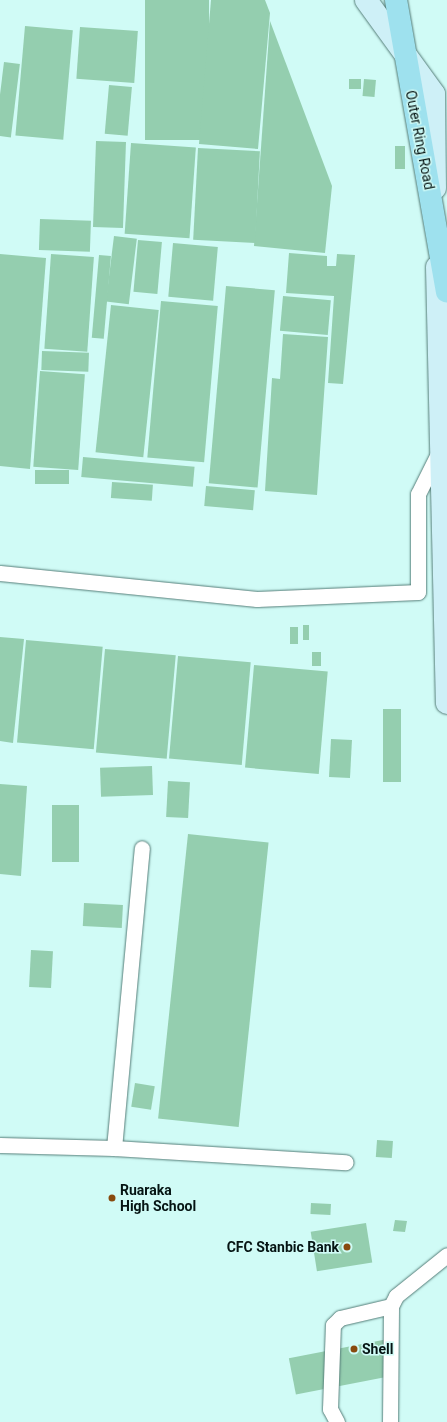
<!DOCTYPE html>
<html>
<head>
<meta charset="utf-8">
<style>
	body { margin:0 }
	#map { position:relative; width:447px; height:1422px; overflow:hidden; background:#d0fbf6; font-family:Roboto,sans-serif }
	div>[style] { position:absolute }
	.building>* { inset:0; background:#94ceaf; transform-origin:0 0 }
	.roads { filter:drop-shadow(0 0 1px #557d78) drop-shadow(0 0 1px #557d78) }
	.lane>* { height:15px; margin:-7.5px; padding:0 7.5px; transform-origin:7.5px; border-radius:7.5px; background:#fff }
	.secondary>* { height:22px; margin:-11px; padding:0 11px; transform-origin:11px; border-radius:11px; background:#cef0f7 }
	.primary>* { height:22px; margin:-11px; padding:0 11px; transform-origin:11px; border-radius:11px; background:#9ee1ee }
	.dots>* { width:11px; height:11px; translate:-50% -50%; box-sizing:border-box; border:2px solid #d0fbf6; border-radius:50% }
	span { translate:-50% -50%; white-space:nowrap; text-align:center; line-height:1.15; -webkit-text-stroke:3px #d0fbf6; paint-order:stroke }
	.street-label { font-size:14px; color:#051413 }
	.poi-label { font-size:14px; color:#051413; font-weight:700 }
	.left { translate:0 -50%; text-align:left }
	.right { translate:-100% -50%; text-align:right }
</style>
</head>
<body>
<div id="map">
	<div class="building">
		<div style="left:145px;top:0;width:64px;height:140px"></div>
		<div style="clip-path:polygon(211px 0,265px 0,270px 13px,258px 149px,199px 144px)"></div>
		<div style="clip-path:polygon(270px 21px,332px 186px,325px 253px,254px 246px)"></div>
		<div style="left:25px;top:26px;width:48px;height:110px;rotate:5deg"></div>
		<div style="left:80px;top:27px;width:58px;height:52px;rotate:4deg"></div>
		<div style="left:4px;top:62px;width:16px;height:74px;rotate:7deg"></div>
		<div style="left:349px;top:79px;width:12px;height:10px"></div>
		<div style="left:364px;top:79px;width:12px;height:17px;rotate:5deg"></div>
		<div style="left:109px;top:85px;width:23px;height:49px;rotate:5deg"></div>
		<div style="left:96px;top:141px;width:30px;height:86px;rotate:2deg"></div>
		<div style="left:131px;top:143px;width:65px;height:91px;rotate:4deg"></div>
		<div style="left:395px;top:146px;width:10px;height:23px"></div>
		<div style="left:198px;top:148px;width:62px;height:92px;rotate:3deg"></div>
		<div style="left:40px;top:219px;width:51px;height:31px;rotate:2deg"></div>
		<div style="left:114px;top:236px;width:23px;height:66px;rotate:7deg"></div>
		<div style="left:138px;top:240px;width:24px;height:52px;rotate:5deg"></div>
		<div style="left:173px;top:243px;width:45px;height:54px;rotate:5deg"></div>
		<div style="clip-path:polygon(289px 253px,327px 256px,327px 266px,336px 266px,337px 254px,355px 255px,343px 384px,328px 383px,334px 296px,286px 293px)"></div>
		<div style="clip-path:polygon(0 254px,46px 258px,30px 469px,0 466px)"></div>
		<div style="left:51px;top:254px;width:43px;height:95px;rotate:4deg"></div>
		<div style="left:99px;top:255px;width:12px;height:83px;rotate:5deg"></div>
		<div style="left:226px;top:286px;width:49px;height:198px;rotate:5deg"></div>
		<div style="left:283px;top:296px;width:48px;height:35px;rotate:5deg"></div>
		<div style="left:161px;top:301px;width:57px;height:157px;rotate:5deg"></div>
		<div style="left:111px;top:305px;width:48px;height:148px;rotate:6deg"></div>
		<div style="clip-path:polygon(283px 334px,328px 337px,317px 495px,265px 491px,272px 378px,280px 379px)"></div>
		<div style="left:42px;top:351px;width:47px;height:19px;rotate:2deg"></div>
		<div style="left:40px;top:371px;width:45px;height:96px;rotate:4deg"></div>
		<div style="left:83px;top:457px;width:112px;height:20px;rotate:5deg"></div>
		<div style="left:35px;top:470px;width:34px;height:14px"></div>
		<div style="left:112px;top:482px;width:41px;height:16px;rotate:4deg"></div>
		<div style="left:206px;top:486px;width:49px;height:20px;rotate:5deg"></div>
		<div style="left:303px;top:625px;width:6px;height:15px"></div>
		<div style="left:290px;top:627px;width:8px;height:17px"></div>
		<div style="clip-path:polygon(0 637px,24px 639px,13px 743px,0 741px)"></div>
		<div style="left:26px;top:640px;width:77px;height:103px;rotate:5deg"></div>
		<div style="left:105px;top:649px;width:71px;height:104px;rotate:5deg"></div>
		<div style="left:312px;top:652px;width:9px;height:14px"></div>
		<div style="left:178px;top:656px;width:73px;height:103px;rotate:5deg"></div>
		<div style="left:254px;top:665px;width:74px;height:103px;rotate:5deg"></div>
		<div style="left:383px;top:709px;width:18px;height:73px"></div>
		<div style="left:331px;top:739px;width:21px;height:38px;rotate:3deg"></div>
		<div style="left:152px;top:766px;width:29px;height:52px;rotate:88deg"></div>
		<div style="left:168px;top:781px;width:22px;height:36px;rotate:3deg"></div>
		<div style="clip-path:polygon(0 784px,27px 786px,21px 876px,0 874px)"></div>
		<div style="left:52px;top:805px;width:27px;height:57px"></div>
		<div style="left:188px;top:834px;width:81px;height:286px;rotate:6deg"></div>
		<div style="left:84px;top:903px;width:39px;height:23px;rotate:3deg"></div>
		<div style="left:31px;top:950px;width:22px;height:37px;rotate:3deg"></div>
		<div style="left:135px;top:1083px;width:20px;height:24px;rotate:9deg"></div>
		<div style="left:377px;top:1140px;width:16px;height:17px;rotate:4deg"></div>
		<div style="left:311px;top:1203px;width:20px;height:11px;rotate:3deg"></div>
		<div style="clip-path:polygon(395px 1220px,407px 1221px,405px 1232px,393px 1231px)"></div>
		<div style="left:366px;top:1223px;width:40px;height:56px;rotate:81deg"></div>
		<div style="left:388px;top:1339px;width:37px;height:101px;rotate:79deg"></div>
	</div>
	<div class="roads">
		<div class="lane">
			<div style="left:0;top:573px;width:258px;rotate:5.8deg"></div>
			<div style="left:257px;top:599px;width:161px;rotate:-2.5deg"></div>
			<div style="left:418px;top:592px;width:98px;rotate:-90deg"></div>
			<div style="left:418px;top:494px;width:47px;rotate:-63.4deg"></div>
			<div style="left:0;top:1145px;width:114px;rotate:1.5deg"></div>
			<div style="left:114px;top:1148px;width:232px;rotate:3.5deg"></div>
			<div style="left:114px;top:1148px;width:301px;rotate:-84.7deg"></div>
			<div style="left:337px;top:1422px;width:15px;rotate:-118deg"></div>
			<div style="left:330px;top:1409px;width:84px;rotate:-88deg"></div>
			<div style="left:333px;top:1325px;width:10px;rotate:-45deg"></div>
			<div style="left:340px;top:1318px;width:52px;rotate:-13.2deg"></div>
			<div style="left:390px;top:1422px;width:116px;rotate:-89.5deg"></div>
			<div style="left:391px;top:1306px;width:11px;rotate:-63deg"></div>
			<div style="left:396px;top:1296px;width:65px;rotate:-38.8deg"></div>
		</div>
		<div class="secondary">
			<div style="left:366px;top:0;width:116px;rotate:54.1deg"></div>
			<div style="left:434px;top:94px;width:94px;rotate:89.4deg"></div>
			<div style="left:437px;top:267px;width:436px;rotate:88.7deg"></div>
		</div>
		<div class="primary">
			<div style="left:396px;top:0;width:296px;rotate:80.1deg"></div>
		</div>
	</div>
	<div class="dots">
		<div style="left:112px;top:1198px;background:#884a0e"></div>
		<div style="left:347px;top:1247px;background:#884a0e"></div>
		<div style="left:354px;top:1349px;background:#884a0e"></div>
	</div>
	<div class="street-label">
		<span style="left:420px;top:140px;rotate:79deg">Outer Ring Road</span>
	</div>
	<div class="poi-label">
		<span class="left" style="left:120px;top:1198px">Ruaraka<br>High School</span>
		<span class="right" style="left:339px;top:1247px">CFC Stanbic Bank</span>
		<span class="left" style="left:362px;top:1349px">Shell</span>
	</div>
</div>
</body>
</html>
